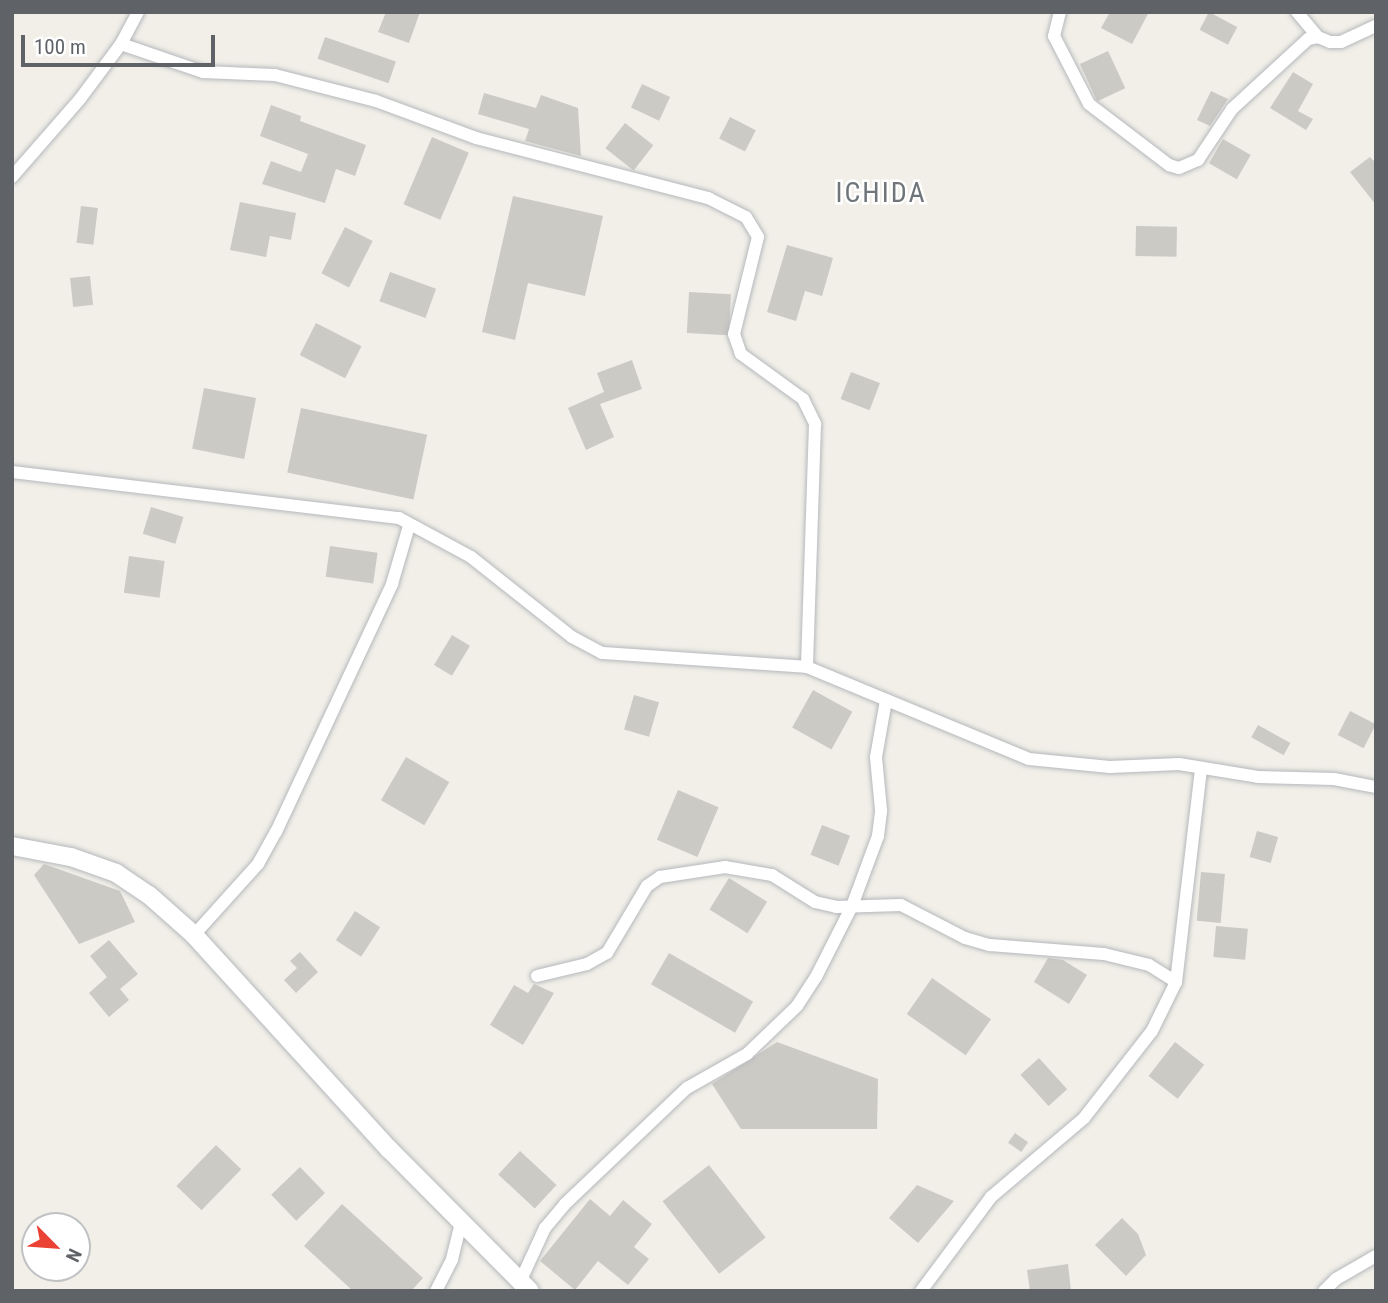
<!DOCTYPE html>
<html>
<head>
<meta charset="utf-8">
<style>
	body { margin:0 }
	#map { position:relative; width:1388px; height:1303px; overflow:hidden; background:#f1efe8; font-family:"Roboto Condensed",sans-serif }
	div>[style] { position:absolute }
	.building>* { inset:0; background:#cccac5; transform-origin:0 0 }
	.roads { filter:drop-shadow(0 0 2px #b5b8bc) drop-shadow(0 0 2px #b5b8bc) }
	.street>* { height:12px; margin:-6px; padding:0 6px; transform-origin:6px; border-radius:6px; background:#fff }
	.secondary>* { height:18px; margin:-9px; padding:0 9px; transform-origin:9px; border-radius:9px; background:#fff }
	span { translate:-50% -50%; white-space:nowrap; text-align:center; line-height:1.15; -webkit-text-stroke:5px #fff; paint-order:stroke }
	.quarter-label { font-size:28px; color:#70757a; letter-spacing:2px }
	.frame { position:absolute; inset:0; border:14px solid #5f6368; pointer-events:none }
	.north { position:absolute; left:21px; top:1212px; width:70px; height:70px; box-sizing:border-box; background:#fff; border:2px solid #bfc1c3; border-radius:50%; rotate:115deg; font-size:19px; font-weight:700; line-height:28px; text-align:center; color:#5f6368 }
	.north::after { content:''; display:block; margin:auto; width:24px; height:32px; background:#ea4335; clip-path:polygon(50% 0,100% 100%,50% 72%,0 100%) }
	.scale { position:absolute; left:21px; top:35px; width:194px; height:32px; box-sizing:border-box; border:4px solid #5f6368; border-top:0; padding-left:9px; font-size:21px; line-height:24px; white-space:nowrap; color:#5f6368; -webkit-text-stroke:5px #fff; paint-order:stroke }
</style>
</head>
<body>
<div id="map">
	<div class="building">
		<div style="clip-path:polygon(386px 12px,420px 12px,409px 43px,378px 32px)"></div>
		<div style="clip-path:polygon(1110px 12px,1149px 12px,1132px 44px,1101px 28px)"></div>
		<div style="left:1209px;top:12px;width:32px;height:20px;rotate:28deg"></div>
		<div style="left:325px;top:37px;width:75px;height:23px;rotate:19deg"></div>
		<div style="left:1108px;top:51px;width:41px;height:31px;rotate:65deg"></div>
		<div style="clip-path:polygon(1293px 72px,1313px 84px,1298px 111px,1313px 119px,1306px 130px,1270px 108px)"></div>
		<div style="left:642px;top:84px;width:31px;height:26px;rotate:25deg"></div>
		<div style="clip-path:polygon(1211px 91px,1228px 99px,1210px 126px,1197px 120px)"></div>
		<div style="clip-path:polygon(484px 93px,536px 108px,541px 95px,578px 108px,581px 156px,525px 141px,529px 129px,478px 114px)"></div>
		<div style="clip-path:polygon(271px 105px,301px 116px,300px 121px,366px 145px,355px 176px,336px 169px,325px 203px,262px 184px,271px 161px,301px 172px,308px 154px,260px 136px)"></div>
		<div style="left:730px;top:117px;width:29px;height:24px;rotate:27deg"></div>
		<div style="left:625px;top:123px;width:36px;height:32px;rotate:38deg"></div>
		<div style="left:432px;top:137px;width:40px;height:73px;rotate:23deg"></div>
		<div style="left:1223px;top:139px;width:32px;height:28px;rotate:30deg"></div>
		<div style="clip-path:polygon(1370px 157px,1376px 163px,1376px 205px,1350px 172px)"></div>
		<div style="clip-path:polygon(513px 196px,603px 216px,585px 296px,528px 283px,515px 340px,482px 332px)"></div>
		<div style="clip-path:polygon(240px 202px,296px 213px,291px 240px,270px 236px,266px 257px,230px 250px)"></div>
		<div style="left:81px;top:206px;width:17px;height:37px;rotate:7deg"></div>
		<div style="left:1136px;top:226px;width:41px;height:30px;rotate:1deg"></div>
		<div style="left:345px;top:227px;width:31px;height:52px;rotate:27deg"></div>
		<div style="clip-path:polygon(787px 245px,833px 258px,822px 296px,805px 291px,796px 321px,767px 312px)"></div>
		<div style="left:390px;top:272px;width:49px;height:31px;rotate:20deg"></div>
		<div style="left:90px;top:276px;width:29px;height:20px;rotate:84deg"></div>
		<div style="left:689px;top:292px;width:42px;height:41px;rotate:3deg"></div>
		<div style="left:316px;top:323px;width:51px;height:36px;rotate:27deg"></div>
		<div style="clip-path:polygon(632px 360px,642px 389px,600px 404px,614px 437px,586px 450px,568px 408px,604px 392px,597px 373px)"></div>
		<div style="left:851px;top:372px;width:31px;height:29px;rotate:21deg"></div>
		<div style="left:204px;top:388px;width:53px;height:62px;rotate:11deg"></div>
		<div style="left:301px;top:408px;width:129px;height:66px;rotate:12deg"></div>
		<div style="left:151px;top:507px;width:34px;height:28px;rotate:17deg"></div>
		<div style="left:330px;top:546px;width:48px;height:31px;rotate:8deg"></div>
		<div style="left:129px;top:556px;width:36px;height:37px;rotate:8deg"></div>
		<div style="left:452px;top:635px;width:21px;height:35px;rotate:31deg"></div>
		<div style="left:813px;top:690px;width:45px;height:43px;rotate:29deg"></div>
		<div style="left:634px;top:695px;width:26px;height:36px;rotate:16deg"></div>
		<div style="left:1350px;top:711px;width:29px;height:27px;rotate:27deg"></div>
		<div style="left:1258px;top:725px;width:37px;height:14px;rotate:29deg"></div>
		<div style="left:406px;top:757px;width:50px;height:50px;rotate:30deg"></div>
		<div style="left:678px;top:790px;width:44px;height:54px;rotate:23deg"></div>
		<div style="left:822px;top:825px;width:30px;height:32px;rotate:21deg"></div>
		<div style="left:1257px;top:831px;width:22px;height:27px;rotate:16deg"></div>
		<div style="clip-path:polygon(44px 864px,120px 891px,135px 922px,79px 944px,34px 875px)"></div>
		<div style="left:1201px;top:872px;width:24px;height:49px;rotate:5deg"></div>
		<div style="left:729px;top:878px;width:45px;height:37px;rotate:32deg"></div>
		<div style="left:355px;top:911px;width:30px;height:35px;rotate:33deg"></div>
		<div style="left:1216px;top:926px;width:32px;height:31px;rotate:5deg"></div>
		<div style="clip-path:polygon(109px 940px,138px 974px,120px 989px,129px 1000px,109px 1017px,89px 993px,107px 977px,90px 956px)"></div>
		<div style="clip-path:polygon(300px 952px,318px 972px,296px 993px,284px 980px,297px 968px,290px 961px)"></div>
		<div style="left:669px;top:953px;width:97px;height:36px;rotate:30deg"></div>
		<div style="clip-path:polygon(1048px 958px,1063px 960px,1087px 975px,1069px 1004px,1034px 982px)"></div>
		<div style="left:932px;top:978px;width:72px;height:44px;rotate:35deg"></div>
		<div style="clip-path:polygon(534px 984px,554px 993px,523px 1045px,490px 1025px,514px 985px,528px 993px)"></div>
		<div style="clip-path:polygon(777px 1042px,878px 1079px,877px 1129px,741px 1129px,712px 1084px)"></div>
		<div style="left:1175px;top:1042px;width:37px;height:43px;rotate:38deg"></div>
		<div style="left:1039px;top:1058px;width:42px;height:25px;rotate:48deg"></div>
		<div style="left:1015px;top:1133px;width:16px;height:12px;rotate:35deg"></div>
		<div style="left:216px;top:1145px;width:35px;height:57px;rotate:44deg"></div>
		<div style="left:520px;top:1151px;width:50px;height:32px;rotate:43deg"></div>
		<div style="left:709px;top:1165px;width:92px;height:59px;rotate:52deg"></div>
		<div style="left:300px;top:1167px;width:36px;height:40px;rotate:46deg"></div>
		<div style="clip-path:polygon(917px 1185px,954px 1201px,918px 1243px,889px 1218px)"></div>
		<div style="clip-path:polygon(590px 1199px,610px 1216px,623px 1200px,652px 1224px,634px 1247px,649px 1259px,628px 1285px,598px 1261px,575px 1290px,540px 1261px)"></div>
		<div style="clip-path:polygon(342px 1204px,423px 1278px,411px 1291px,353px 1291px,304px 1246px)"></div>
		<div style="clip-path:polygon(1122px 1218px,1138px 1234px,1146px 1255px,1126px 1276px,1095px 1245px)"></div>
		<div style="clip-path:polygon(1068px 1264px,1071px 1291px,1030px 1291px,1027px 1270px)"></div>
	</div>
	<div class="roads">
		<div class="street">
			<div style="left:1060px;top:12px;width:25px;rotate:104deg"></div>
			<div style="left:1054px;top:36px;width:76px;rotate:62.8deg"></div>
			<div style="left:1089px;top:104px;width:101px;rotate:37.3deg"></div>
			<div style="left:1169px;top:165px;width:10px;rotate:17deg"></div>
			<div style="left:1179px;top:168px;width:21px;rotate:-23deg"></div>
			<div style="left:1198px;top:160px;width:61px;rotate:-56.3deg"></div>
			<div style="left:1232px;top:109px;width:103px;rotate:-42.6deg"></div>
			<div style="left:1308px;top:39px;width:10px;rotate:-11deg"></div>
			<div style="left:1297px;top:12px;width:33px;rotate:50deg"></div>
			<div style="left:1318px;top:37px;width:13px;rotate:23deg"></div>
			<div style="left:1330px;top:42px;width:11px"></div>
			<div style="left:1341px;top:42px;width:38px;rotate:-25deg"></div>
			<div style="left:121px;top:44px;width:87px;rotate:18.9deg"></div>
			<div style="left:203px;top:72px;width:72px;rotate:2.4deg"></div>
			<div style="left:275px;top:75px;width:104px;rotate:14.4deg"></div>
			<div style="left:376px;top:101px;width:107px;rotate:20.3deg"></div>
			<div style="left:476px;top:138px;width:240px;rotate:14.5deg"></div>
			<div style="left:708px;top:198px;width:42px;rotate:26.6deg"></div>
			<div style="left:746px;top:217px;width:23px;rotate:59deg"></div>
			<div style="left:758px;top:237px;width:100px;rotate:103.9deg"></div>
			<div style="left:734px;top:334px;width:21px;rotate:71deg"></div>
			<div style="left:741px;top:354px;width:77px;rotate:36deg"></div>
			<div style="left:803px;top:399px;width:28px;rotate:64deg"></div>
			<div style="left:815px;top:424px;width:243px;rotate:91.9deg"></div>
			<div style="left:12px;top:177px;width:103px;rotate:-48.9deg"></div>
			<div style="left:80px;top:99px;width:69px;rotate:-53.3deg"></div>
			<div style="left:121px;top:44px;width:36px;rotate:-62deg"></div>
			<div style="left:12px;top:472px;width:390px;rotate:6.8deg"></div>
			<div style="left:399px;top:518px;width:82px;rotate:28.4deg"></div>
			<div style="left:471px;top:557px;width:129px;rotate:38.4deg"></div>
			<div style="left:572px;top:637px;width:34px;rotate:28deg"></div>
			<div style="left:602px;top:653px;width:205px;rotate:3.9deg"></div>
			<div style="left:807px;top:667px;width:240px;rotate:22.5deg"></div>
			<div style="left:1029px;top:759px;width:81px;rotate:5.6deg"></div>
			<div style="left:1110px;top:767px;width:69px;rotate:-2.5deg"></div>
			<div style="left:1179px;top:764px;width:80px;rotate:9.3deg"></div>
			<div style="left:1258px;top:777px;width:76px;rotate:1.5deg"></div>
			<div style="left:1334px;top:779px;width:43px;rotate:10.8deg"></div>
			<div style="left:194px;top:935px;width:96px;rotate:-48deg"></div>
			<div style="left:258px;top:864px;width:37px;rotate:-61deg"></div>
			<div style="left:276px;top:832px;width:274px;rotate:-64.9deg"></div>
			<div style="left:392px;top:584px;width:60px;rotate:-73.7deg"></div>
			<div style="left:537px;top:976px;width:51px;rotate:-13.5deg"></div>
			<div style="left:587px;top:964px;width:23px;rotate:-29deg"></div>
			<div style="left:607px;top:953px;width:78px;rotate:-59.2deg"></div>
			<div style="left:647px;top:886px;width:16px;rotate:-35deg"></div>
			<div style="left:660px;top:877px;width:66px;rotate:-8.7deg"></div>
			<div style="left:725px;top:867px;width:48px;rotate:9.7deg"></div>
			<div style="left:772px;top:875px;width:51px;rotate:32.1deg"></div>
			<div style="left:815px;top:902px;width:22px;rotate:13deg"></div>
			<div style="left:836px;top:907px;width:65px;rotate:-1.8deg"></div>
			<div style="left:901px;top:905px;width:72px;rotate:27.3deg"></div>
			<div style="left:965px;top:938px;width:26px;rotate:16deg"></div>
			<div style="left:990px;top:945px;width:114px;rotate:4.5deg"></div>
			<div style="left:1104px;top:954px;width:46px;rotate:13.7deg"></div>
			<div style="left:1149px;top:965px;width:32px;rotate:32deg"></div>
			<div style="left:520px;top:1282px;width:60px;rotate:-65.2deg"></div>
			<div style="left:545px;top:1228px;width:31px;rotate:-50deg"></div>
			<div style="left:565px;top:1204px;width:168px;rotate:-43.6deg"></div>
			<div style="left:687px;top:1088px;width:69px;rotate:-29.5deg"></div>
			<div style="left:747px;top:1054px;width:69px;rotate:-43.8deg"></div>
			<div style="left:797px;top:1006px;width:35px;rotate:-57deg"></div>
			<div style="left:816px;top:977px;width:80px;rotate:-63.1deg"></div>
			<div style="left:852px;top:906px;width:75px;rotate:-69.6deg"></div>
			<div style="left:878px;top:836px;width:26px;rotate:-83deg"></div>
			<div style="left:881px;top:810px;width:53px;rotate:-95.4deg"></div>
			<div style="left:876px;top:757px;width:58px;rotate:-80deg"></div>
			<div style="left:436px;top:1291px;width:36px;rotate:-63deg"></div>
			<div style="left:452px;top:1259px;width:36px;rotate:-76deg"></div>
			<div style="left:921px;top:1291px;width:117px;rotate:-53.3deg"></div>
			<div style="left:991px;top:1197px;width:122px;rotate:-40.3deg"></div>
			<div style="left:1084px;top:1118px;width:110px;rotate:-52deg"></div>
			<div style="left:1152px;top:1031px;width:55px;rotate:-63.9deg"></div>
			<div style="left:1176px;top:982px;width:213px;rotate:-83.3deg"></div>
			<div style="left:1324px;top:1291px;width:17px;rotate:-45deg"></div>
			<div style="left:1336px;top:1279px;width:46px;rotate:-29.9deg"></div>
		</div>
		<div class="secondary">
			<div style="left:12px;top:846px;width:60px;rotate:10.6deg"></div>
			<div style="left:71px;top:857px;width:48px;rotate:19.6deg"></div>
			<div style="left:116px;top:873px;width:40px;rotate:34deg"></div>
			<div style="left:149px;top:895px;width:60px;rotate:41.6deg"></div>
			<div style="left:194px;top:935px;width:290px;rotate:47.7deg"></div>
			<div style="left:389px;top:1149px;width:200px;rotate:45.2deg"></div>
		</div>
	</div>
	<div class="quarter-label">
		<span style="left:881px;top:193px">ICHIDA</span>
	</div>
	<div class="frame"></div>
	<div class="north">N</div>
	<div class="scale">100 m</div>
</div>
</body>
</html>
